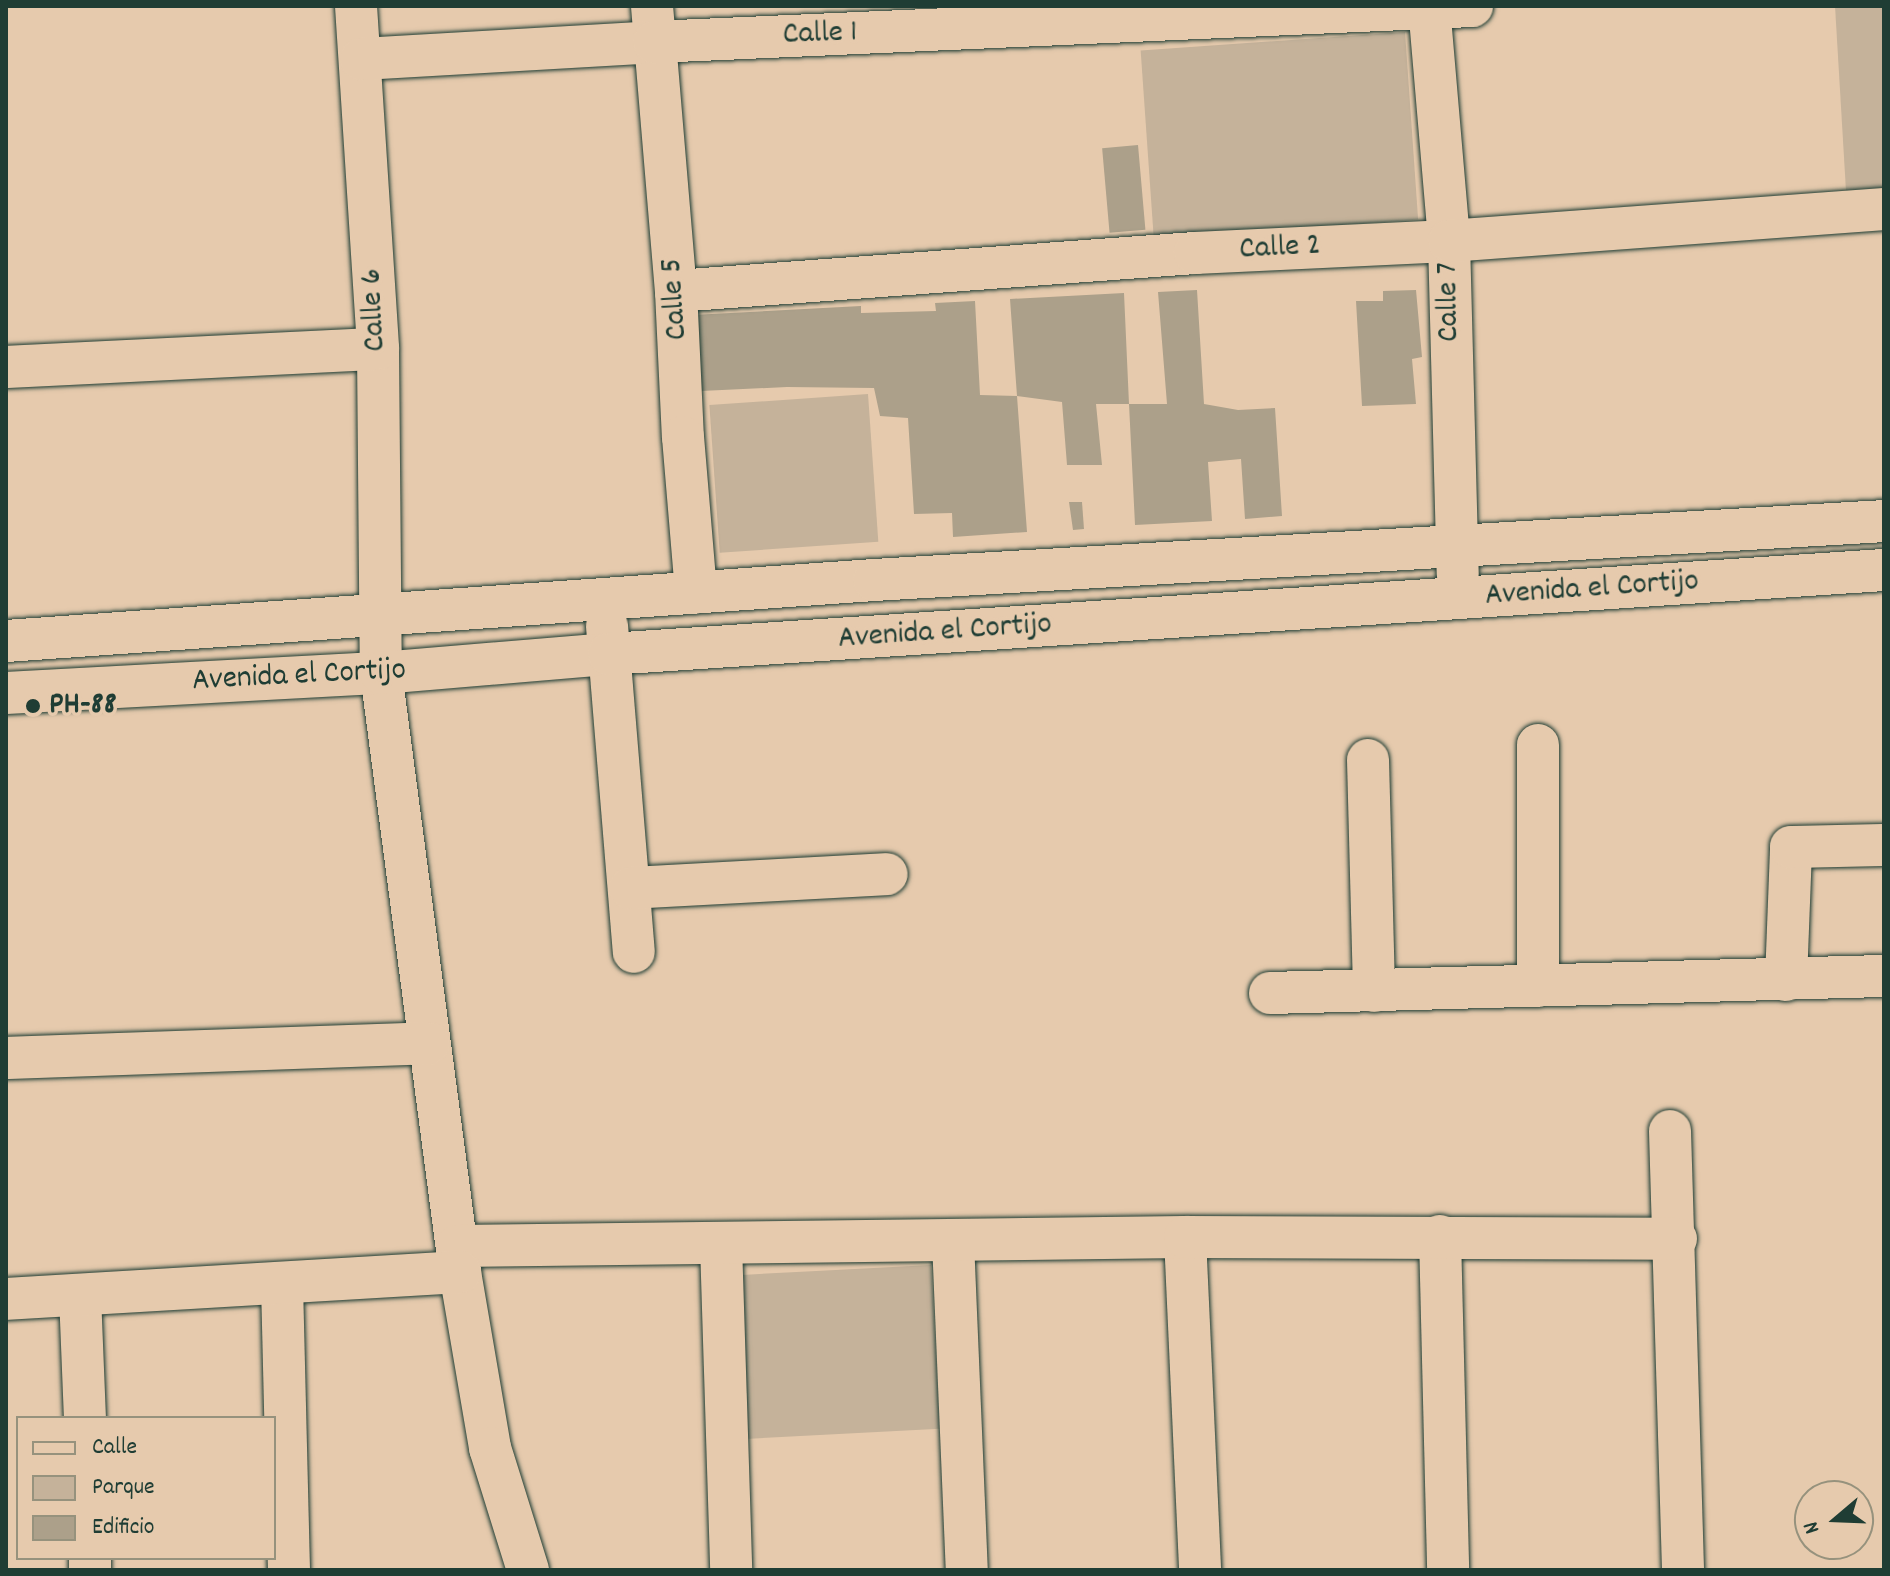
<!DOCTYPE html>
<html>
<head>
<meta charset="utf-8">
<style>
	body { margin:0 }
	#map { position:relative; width:1890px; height:1576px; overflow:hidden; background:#e6caad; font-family:Dekko,sans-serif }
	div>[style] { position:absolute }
	.green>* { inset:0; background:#c5b29a; transform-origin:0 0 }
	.building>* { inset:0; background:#aca08a; transform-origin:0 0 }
	.roads { filter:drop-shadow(0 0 2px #1f3d34) drop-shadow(0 0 2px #1f3d34) }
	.minor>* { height:42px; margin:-21px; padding:0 21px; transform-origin:21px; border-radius:21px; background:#e6caad }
	.dots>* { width:22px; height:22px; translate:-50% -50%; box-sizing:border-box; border:4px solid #e6caad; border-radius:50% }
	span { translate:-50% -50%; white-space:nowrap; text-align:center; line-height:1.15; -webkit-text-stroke:7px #e6caad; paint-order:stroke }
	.street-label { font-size:32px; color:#1f3d34 }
	.poi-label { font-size:32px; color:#1f3d34; font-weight:700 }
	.left { translate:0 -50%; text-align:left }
	.frame { position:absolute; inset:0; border:8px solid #1f3d34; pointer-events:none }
	.legend { position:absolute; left:16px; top:1416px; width:260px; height:144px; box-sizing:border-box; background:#e6caad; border:2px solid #96927d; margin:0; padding:10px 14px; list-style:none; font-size:24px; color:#1f3d34 }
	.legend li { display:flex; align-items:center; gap:16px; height:40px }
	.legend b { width:40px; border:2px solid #96927d }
	.north { position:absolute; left:1794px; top:1480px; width:80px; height:80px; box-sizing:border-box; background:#e6caad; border:2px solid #96927d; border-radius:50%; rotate:251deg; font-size:22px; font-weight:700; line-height:32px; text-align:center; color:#1f3d34 }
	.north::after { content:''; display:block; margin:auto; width:28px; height:36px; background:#1f3d34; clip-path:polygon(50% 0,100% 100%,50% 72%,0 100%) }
</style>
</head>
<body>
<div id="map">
	<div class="green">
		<div style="clip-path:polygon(1835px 6px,1884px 6px,1884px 190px,1846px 191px)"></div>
		<div style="left:1405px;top:32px;width:188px;height:265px;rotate:86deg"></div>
		<div style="left:868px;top:394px;width:148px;height:159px;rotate:86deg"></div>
		<div style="left:931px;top:1265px;width:164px;height:194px;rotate:87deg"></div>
	</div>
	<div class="building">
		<div style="left:1138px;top:145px;width:85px;height:36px;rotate:85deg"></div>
		<div style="clip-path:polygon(1197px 290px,1204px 404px,1238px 410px,1275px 408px,1282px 516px,1245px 519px,1241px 459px,1208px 462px,1212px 521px,1135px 525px,1129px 404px,1167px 404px,1158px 292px)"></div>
		<div style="clip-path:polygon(1416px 290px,1422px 357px,1412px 359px,1416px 404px,1362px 406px,1356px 301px,1383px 301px,1383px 291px)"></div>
		<div style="clip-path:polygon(1124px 293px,1129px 404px,1096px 404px,1102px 465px,1067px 465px,1062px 402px,1017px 396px,1010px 299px)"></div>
		<div style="clip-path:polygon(975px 301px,980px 395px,1017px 396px,1027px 532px,953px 537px,952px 513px,914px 514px,908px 418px,880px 416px,874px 388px,787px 387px,701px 391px,693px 315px,861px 306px,861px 313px,936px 311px,935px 303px)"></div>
		<div style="clip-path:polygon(1069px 502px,1082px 502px,1084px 529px,1073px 530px)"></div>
	</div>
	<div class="roads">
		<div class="minor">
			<div style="left:356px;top:6px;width:344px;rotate:86.3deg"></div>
			<div style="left:378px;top:349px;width:324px;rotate:89.5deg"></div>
			<div style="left:381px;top:673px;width:604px;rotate:82.49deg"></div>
			<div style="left:460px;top:1272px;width:179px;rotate:80.3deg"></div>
			<div style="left:490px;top:1448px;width:128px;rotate:72.7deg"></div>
			<div style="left:652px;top:6px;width:286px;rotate:85.2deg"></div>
			<div style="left:676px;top:291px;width:146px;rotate:87.3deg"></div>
			<div style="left:683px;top:437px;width:156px;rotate:85.2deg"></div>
			<div style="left:1429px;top:6px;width:236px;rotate:85.1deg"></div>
			<div style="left:1449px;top:241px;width:333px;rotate:88.5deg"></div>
			<div style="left:361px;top:59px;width:293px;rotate:-3.3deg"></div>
			<div style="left:654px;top:42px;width:819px;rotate:-2.52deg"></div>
			<div style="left:676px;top:291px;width:520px;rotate:-4.19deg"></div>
			<div style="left:1195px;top:253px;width:254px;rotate:-2.7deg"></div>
			<div style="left:1449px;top:241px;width:436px;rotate:-4.2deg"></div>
			<div style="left:6px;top:367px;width:372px;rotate:-2.8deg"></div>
			<div style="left:607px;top:626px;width:327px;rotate:85.3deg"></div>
			<div style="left:6px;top:641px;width:870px;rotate:-4.02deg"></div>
			<div style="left:874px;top:580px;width:1012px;rotate:-3.34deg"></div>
			<div style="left:6px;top:693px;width:376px;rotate:-3.1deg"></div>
			<div style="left:381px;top:673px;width:229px;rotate:-4.8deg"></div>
			<div style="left:609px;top:654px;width:1278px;rotate:-3.77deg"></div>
			<div style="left:1538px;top:745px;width:241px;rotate:90deg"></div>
			<div style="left:1368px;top:760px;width:231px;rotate:88.5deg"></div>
			<div style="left:630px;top:888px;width:257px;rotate:-3.1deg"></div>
			<div style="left:1786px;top:980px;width:133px;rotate:-87.8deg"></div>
			<div style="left:1791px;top:847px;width:93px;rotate:-1.2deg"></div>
			<div style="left:1270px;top:993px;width:614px;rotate:-1.59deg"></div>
			<div style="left:6px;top:1058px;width:423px;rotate:-2deg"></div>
			<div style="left:1670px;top:1131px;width:439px;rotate:88.3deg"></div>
			<div style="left:1440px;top:1236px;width:334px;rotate:88.6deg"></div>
			<div style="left:1185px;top:1237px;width:333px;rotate:87.4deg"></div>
			<div style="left:953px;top:1241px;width:329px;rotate:87.6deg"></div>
			<div style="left:721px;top:1244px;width:326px;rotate:88.2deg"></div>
			<div style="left:457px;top:1246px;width:728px;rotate:-0.71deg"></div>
			<div style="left:1185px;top:1237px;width:491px;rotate:0.2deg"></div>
			<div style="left:282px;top:1284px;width:286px;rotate:88.6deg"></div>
			<div style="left:80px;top:1295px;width:123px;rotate:87.7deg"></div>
			<div style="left:6px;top:1299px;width:455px;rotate:-3.4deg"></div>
			<div style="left:90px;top:1558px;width:12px;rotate:90deg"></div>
		</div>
	</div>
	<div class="dots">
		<div style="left:33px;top:706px;background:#1f3d34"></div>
	</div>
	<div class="street-label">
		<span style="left:820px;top:35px;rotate:-2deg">Calle 1</span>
		<span style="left:1280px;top:249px;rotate:-3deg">Calle 2</span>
		<span style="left:676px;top:299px;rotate:-94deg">Calle 5</span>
		<span style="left:1450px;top:302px;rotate:-91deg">Calle 7</span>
		<span style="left:375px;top:310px;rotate:-93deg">Calle 6</span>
		<span style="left:1592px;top:590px;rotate:-4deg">Avenida el Cortijo</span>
		<span style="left:945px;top:633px;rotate:-4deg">Avenida el Cortijo</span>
		<span style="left:299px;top:677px;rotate:-3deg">Avenida el Cortijo</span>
	</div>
	<div class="poi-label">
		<span class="left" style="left:49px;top:706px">PH-88</span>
	</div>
	<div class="frame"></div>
	<ul class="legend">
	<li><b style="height:10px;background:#e6caad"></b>Calle</li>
	<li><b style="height:22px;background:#c5b29a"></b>Parque</li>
	<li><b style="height:22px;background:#aca08a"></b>Edificio</li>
	</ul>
	<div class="north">N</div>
</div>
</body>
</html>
